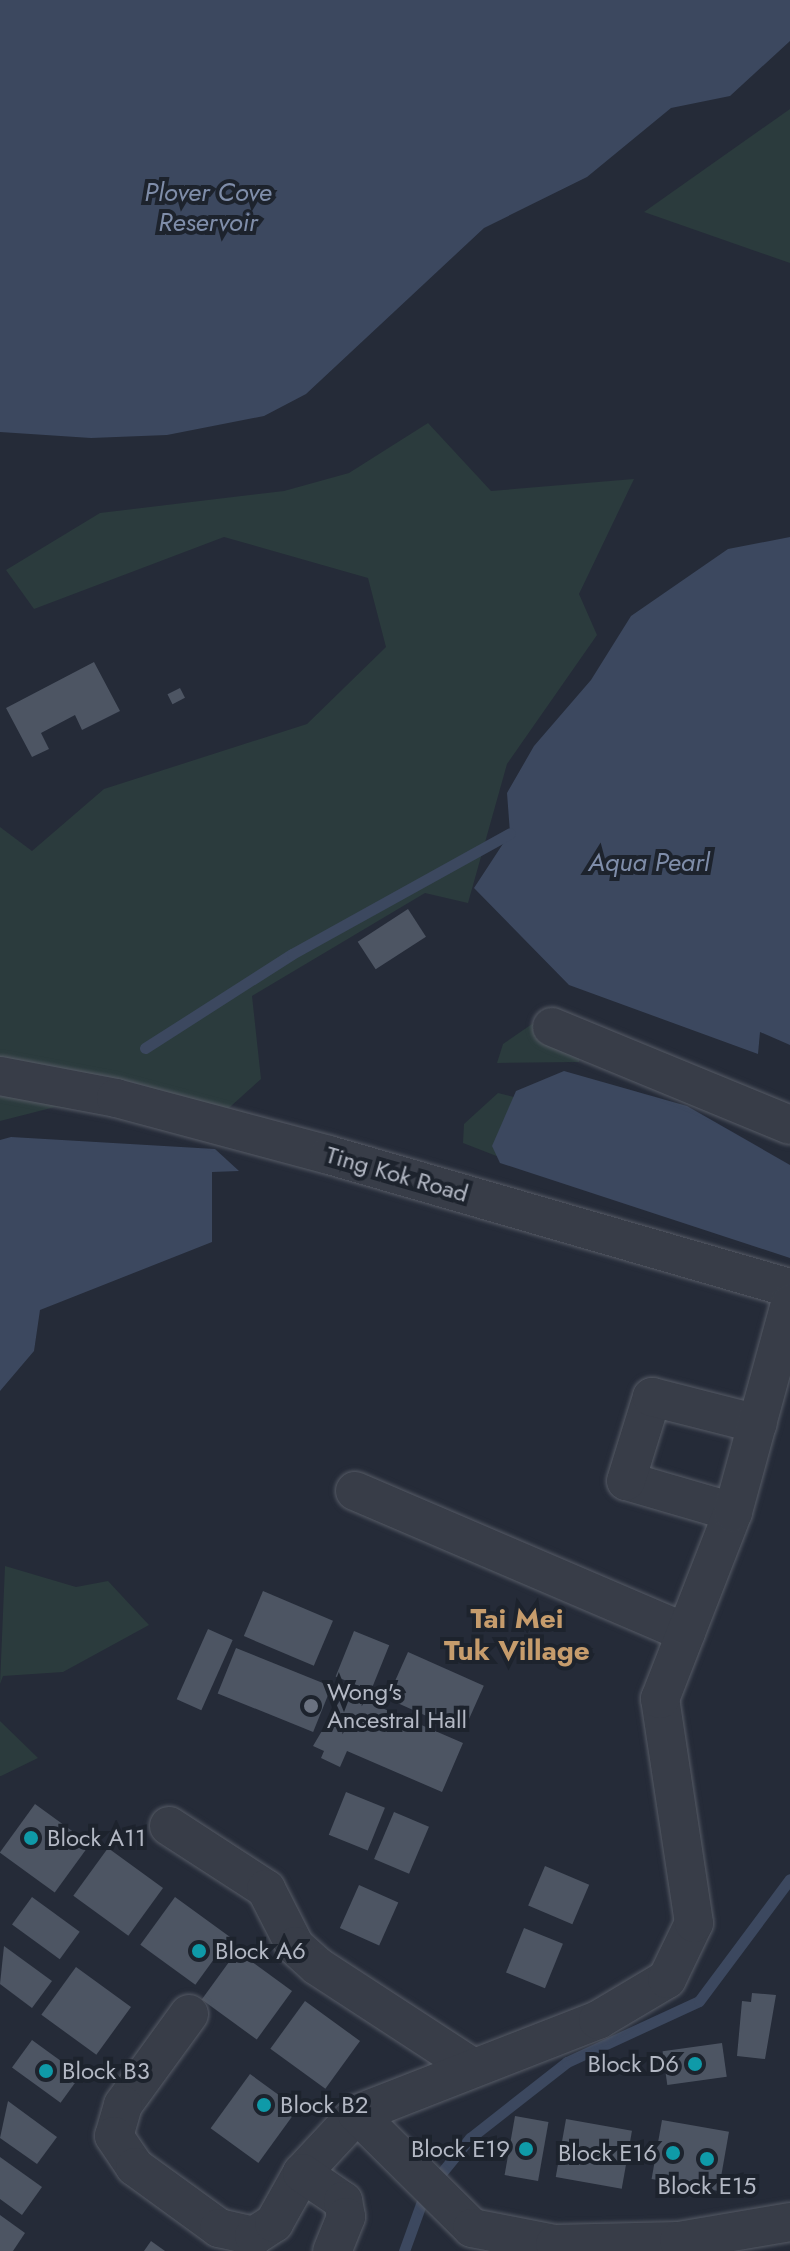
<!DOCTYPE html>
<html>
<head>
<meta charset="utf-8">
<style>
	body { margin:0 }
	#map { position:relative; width:790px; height:2251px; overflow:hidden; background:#252b38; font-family:Jost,sans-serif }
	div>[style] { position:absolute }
	.green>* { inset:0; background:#2b3b3d }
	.water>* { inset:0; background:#3c485f }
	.stream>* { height:11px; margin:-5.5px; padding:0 5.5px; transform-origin:5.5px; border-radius:5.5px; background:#3c485f }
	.building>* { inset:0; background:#4d5563; transform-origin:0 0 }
	.roads { filter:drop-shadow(0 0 2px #565b66) drop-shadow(0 0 2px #565b66) }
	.minor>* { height:38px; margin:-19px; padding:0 19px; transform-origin:19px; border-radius:19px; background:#383d48 }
	.dots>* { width:22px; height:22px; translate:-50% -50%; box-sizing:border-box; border:4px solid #1d232d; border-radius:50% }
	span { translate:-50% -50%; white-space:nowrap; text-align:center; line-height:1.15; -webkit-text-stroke:8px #1d232d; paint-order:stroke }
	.street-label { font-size:24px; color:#b3b8c4 }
	.poi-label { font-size:24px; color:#b3b8c4 }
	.left { translate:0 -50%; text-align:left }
	.right { translate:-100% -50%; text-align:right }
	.water-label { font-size:26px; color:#7f8da9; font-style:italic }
	.quarter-label { font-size:28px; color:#c69c6c; font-weight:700 }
</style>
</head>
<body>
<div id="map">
	<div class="green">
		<div style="clip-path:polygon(790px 109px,790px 263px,644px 212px)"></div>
		<div style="clip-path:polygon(428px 423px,491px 491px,634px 479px,579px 594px,597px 635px,507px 764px,468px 903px,425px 893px,252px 996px,261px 1079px,210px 1125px,55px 1107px,0 1121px,0 827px,32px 851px,104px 789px,307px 724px,386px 647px,368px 578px,224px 537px,34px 609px,6px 570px,100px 513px,284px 491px,349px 473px)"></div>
		<div style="clip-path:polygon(535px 1022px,585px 1030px,579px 1062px,497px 1063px,503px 1044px)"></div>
		<div style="clip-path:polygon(498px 1093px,533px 1102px,525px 1167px,463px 1143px,464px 1124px)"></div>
		<div style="clip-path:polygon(5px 1566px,76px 1587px,108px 1581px,149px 1625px,63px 1672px,3px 1676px,0 1684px)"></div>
		<div style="clip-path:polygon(0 1721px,38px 1758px,1px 1776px,0 1776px)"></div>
	</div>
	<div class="water">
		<div style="clip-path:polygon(0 0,790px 0,790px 41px,730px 96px,671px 108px,587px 177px,484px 228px,306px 394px,264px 416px,167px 435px,91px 438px,0 432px)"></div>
		<div style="clip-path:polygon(790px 537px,790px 1045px,760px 1032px,758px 1054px,569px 985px,474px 888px,510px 833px,507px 793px,534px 746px,591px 680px,631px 616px,728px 549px)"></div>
		<div style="clip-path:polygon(564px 1071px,687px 1106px,790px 1165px,790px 1258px,500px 1163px,492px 1146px,516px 1091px)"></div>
		<div style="clip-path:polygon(11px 1137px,215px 1149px,239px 1171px,212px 1172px,212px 1242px,40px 1310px,34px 1351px,0 1391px,0 1140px)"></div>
	</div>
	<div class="stream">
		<div style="left:145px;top:1048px;width:174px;rotate:-32.6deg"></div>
		<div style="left:292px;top:954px;width:249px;rotate:-29deg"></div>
		<div style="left:404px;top:2251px;width:62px;rotate:-70.1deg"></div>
		<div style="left:425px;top:2193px;width:71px;rotate:-50.7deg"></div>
		<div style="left:470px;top:2138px;width:123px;rotate:-38.1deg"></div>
		<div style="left:567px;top:2062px;width:145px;rotate:-24.8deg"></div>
		<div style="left:699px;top:2001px;width:152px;rotate:-53.3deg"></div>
	</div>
	<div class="building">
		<div style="clip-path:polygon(94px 662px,120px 711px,82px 730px,75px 715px,41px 733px,49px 749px,32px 757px,6px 708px)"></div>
		<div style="left:180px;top:688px;width:11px;height:14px;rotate:63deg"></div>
		<div style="left:408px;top:909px;width:33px;height:60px;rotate:57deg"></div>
		<div style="left:263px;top:1591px;width:76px;height:49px;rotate:23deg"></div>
		<div style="left:208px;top:1629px;width:27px;height:77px;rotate:24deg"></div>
		<div style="left:354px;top:1631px;width:38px;height:49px;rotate:22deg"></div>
		<div style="left:236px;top:1648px;width:103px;height:49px;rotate:22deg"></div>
		<div style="left:408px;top:1652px;width:83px;height:51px;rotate:24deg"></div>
		<div style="clip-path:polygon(345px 1692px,463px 1743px,442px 1792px,347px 1751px,340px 1767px,321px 1758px,324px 1751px,313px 1746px)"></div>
		<div style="left:346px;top:1792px;width:42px;height:46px;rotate:22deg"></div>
		<div style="left:35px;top:1804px;width:68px;height:60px;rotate:36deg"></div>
		<div style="left:394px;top:1812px;width:38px;height:51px;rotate:23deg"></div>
		<div style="left:108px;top:1848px;width:68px;height:59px;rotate:36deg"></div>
		<div style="left:545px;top:1866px;width:48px;height:43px;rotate:23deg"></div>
		<div style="left:359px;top:1885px;width:43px;height:47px;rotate:24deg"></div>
		<div style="left:32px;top:1897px;width:59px;height:34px;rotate:36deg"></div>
		<div style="left:175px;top:1897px;width:68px;height:59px;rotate:36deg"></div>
		<div style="left:524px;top:1928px;width:42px;height:48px;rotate:22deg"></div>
		<div style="clip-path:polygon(4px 1946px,52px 1981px,32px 2008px,0 1984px)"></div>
		<div style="left:237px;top:1951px;width:68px;height:60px;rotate:36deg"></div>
		<div style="left:76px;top:1967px;width:68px;height:59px;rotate:36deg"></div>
		<div style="clip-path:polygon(752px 1993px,776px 1995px,765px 2059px,737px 2056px,742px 2001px,751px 2002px)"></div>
		<div style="left:305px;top:2001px;width:68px;height:59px;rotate:36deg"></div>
		<div style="left:32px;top:2040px;width:60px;height:34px;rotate:36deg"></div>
		<div style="left:722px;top:2043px;width:34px;height:60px;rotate:82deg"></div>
		<div style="left:250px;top:2074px;width:59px;height:67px;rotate:36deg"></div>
		<div style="clip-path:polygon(8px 2101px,57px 2137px,37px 2164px,0 2138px)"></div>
		<div style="left:515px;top:2116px;width:34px;height:60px;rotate:10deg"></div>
		<div style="left:566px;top:2119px;width:67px;height:59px;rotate:10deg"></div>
		<div style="left:662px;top:2120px;width:68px;height:60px;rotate:10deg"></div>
		<div style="clip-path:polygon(0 2157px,42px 2187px,22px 2215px,0 2199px)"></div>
		<div style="clip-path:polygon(0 2215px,25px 2233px,13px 2251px,0 2251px)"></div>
		<div style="clip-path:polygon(151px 2241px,165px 2251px,144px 2251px)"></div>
	</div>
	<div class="roads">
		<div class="minor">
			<div style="left:552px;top:1027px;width:257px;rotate:22.4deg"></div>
			<div style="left:0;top:1076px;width:118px;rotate:10.7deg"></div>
			<div style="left:116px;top:1098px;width:220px;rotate:15deg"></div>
			<div style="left:329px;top:1155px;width:480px;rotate:16.1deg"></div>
			<div style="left:355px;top:1491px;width:360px;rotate:23.2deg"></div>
			<div style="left:733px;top:1512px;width:111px;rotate:-163.8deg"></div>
			<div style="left:626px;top:1481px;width:88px;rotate:-72.8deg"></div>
			<div style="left:652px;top:1397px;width:109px;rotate:14.3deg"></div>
			<div style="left:169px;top:1826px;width:116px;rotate:33deg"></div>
			<div style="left:266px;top:1889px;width:64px;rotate:63deg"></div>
			<div style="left:295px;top:1946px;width:30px;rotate:42deg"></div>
			<div style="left:317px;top:1966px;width:185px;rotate:33.1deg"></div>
			<div style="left:189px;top:2014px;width:112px;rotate:126deg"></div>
			<div style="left:123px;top:2105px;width:32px;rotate:106deg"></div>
			<div style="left:114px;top:2136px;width:37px;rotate:56deg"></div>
			<div style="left:135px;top:2167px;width:104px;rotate:36deg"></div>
			<div style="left:219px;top:2228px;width:36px;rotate:13deg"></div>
			<div style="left:254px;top:2236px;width:24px;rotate:-33deg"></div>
			<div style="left:274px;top:2223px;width:57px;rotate:-60.8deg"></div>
			<div style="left:302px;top:2173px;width:81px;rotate:-47deg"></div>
			<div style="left:357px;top:2114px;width:259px;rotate:-21.3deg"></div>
			<div style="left:598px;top:2020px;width:80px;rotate:-30.7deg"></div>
			<div style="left:667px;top:1979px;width:62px;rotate:-64.3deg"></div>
			<div style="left:694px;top:1923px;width:227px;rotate:-98.6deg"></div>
			<div style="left:660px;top:1699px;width:201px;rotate:-68.7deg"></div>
			<div style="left:733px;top:1512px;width:216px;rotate:-74.7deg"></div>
			<div style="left:357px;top:2114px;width:162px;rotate:44.7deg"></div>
			<div style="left:472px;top:2228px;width:85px;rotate:10.9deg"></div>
			<div style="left:555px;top:2244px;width:124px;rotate:-1.4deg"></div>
			<div style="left:679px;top:2241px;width:113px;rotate:-9.7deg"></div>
			<div style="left:302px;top:2173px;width:50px;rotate:34.3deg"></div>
			<div style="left:343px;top:2201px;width:16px;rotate:79deg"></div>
			<div style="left:346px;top:2217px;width:37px;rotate:112deg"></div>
		</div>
	</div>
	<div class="dots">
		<div style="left:311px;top:1706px;background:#6b7280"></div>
		<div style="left:31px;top:1838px;background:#0f9aa8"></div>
		<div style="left:199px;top:1951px;background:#0f9aa8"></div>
		<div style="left:695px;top:2064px;background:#0f9aa8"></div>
		<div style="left:46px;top:2071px;background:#0f9aa8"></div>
		<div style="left:264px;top:2105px;background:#0f9aa8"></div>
		<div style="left:526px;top:2149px;background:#0f9aa8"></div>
		<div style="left:673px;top:2153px;background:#0f9aa8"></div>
		<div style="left:707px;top:2159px;background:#0f9aa8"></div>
	</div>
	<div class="street-label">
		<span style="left:397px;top:1174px;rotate:16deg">Ting Kok Road</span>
	</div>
	<div class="poi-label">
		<span class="left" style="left:327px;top:1706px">Wong's<br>Ancestral Hall</span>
		<span class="left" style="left:47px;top:1838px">Block A11</span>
		<span class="left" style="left:215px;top:1951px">Block A6</span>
		<span class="right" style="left:679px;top:2064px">Block D6</span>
		<span class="left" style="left:62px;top:2071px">Block B3</span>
		<span class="left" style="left:280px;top:2105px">Block B2</span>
		<span class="right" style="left:510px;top:2149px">Block E19</span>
		<span class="right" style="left:657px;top:2153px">Block E16</span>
		<span style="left:707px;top:2186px">Block E15</span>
	</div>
	<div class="water-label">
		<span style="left:208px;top:208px">Plover Cove<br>Reservoir</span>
		<span style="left:649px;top:863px">Aqua Pearl</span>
	</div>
	<div class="quarter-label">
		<span style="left:517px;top:1635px">Tai Mei<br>Tuk Village</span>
	</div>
</div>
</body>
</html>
